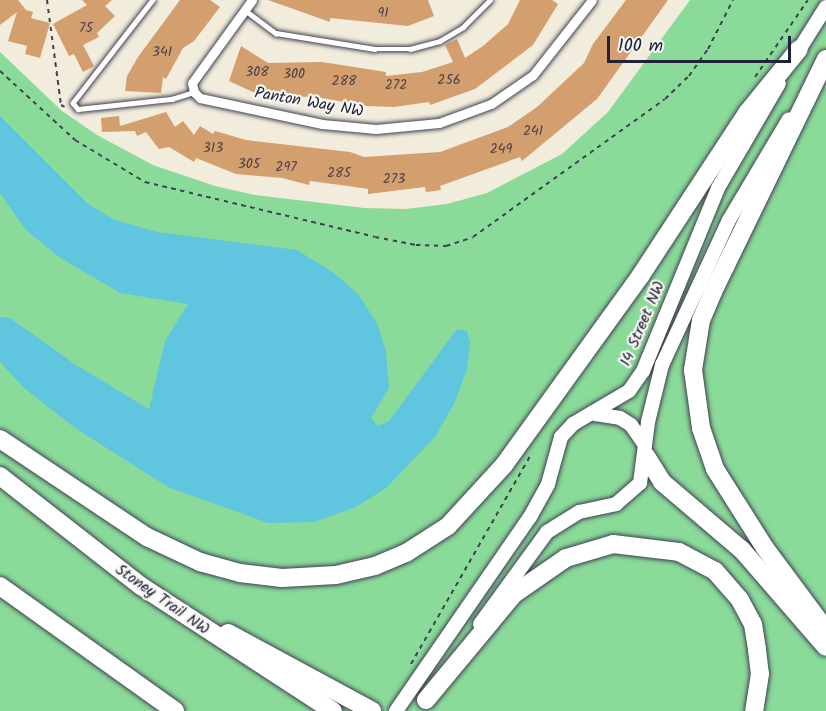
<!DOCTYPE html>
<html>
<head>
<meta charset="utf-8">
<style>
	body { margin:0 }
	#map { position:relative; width:826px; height:711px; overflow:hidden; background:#f1ecdb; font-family:Kalam,sans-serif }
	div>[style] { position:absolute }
	.green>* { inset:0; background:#8ada99 }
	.water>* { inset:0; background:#60c5de }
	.building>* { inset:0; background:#d39f6e }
	.path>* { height:2px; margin-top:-1px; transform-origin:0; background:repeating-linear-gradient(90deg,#414053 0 4.5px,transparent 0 9px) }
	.roads { filter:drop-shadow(0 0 2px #414053) drop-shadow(0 0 2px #414053) }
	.lane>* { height:4.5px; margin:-2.25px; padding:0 2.25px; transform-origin:2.25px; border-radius:2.25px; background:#fff }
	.street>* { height:9px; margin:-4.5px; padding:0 4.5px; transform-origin:4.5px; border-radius:4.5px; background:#fff }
	.secondary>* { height:14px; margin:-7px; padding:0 7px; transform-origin:7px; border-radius:7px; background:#fff }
	.highway>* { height:18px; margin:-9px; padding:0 9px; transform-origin:9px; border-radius:9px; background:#fff }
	span { translate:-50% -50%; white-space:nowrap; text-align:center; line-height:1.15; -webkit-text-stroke:4.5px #f6f6f2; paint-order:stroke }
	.number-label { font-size:14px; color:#4e4148 }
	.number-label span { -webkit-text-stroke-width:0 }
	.street-label { font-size:16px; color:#22223b }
	.scale { position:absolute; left:607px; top:36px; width:184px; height:27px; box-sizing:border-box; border:3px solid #22223b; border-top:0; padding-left:8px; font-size:18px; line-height:21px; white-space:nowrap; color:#22223b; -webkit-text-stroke:4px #f6f6f2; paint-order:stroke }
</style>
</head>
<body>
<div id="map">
	<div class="green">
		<div style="clip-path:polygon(690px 0,826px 0,826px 711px,0 711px,0 52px,62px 111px,97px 135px,153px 165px,215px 186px,255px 195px,364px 208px,406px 209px,447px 204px,487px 193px,562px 154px,608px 112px)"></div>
	</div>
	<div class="water">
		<div style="clip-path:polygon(0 116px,88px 204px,115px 220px,157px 232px,297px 250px,334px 273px,358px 294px,378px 325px,386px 352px,389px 388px,371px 418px,378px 426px,389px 421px,457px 329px,467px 331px,470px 343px,467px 369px,455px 402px,435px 437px,386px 488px,356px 507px,314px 522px,268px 523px,168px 487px,75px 428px,24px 388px,0 362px,0 317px,10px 318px,76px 365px,149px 409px,165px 341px,188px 304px,120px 293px,59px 257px,26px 230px,0 193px)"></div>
	</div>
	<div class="building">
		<div style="clip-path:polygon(0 0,18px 0,26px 10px,33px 12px,31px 18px,50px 23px,40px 58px,25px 54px,27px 46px,8px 41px,17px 12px,0 25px)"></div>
		<div style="clip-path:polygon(82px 0,112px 0,105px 6px,115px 16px,97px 33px,99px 37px,83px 45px,94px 66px,83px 72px,74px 54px,69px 56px,53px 24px,87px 5px)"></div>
		<div style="clip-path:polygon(180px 0,210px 0,220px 7px,194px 41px,183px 48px,166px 79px,163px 77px,161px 93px,125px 91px,127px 76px,138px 57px)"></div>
		<div style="clip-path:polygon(268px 0,428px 0,434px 16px,408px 26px,330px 18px,330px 22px)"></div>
		<div style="clip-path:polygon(520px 0,552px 0,558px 4px,533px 45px,475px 89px,430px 105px,429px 102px,394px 107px,367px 106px,316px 97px,276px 96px,255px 93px,229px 81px,241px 46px,268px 63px,322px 62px,386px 72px,386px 76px,422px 72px,453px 62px,445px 45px,457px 39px,465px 58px,483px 46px,508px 24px)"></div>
		<div style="clip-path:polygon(626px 0,668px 0,597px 99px,522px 161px,520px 157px,440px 186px,441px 190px,426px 192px,425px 187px,368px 194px,368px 189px,348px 186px,310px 181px,309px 185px,282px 178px,236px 174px,196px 158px,194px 162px,169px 147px,159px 149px,146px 132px,137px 136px,135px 131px,102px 132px,101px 118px,119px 116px,120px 126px,166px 112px,175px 127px,183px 121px,194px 135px,200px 126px,213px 134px,215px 131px,246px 140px,350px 152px,364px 157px,440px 152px,508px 127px,537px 107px,584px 63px,593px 44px)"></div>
	</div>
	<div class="path">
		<div style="left:47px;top:0;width:106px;rotate:82.4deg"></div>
		<div style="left:61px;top:105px;width:4px;rotate:27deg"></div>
		<div style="left:0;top:71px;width:102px;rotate:42.6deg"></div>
		<div style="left:75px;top:140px;width:82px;rotate:31deg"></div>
		<div style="left:145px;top:182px;width:236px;rotate:13.4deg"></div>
		<div style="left:375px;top:237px;width:42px;rotate:11deg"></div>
		<div style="left:416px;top:245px;width:30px;rotate:2deg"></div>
		<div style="left:446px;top:246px;width:28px;rotate:-18deg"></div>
		<div style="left:473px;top:237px;width:236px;rotate:-35.7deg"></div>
		<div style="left:665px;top:99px;width:33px;rotate:-44deg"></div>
		<div style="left:689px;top:76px;width:33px;rotate:-55deg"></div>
		<div style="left:708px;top:49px;width:55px;rotate:-63deg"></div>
		<div style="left:755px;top:77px;width:93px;rotate:-55.5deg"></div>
		<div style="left:411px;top:664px;width:243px;rotate:-60.2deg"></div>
	</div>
	<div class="roads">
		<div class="lane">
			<div style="left:153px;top:0;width:130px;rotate:127.8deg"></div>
			<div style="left:73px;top:103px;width:8px;rotate:50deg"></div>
			<div style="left:78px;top:109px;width:95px;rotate:-6.1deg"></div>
			<div style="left:172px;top:99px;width:22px;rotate:-18deg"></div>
			<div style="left:245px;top:10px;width:39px;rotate:37deg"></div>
			<div style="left:276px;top:33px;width:100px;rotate:9.2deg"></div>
			<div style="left:375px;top:49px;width:35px"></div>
			<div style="left:410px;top:49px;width:31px;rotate:-15deg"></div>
			<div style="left:440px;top:41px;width:27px;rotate:-31deg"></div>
			<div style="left:463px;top:27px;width:38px;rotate:-45deg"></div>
		</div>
		<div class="street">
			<div style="left:252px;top:0;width:102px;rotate:125.9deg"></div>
			<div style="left:192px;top:83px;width:9px;rotate:77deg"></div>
			<div style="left:194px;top:92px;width:8px;rotate:45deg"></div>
			<div style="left:200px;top:98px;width:125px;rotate:12deg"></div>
			<div style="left:322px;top:124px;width:54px;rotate:5.3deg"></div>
			<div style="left:376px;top:129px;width:63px;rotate:-5.4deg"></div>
			<div style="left:439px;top:123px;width:55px;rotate:-20.1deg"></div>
			<div style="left:491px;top:104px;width:51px;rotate:-34.6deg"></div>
			<div style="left:533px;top:75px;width:95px;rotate:-51.8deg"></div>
		</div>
		<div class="secondary">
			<div style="left:795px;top:56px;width:58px;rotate:-57.7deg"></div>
			<div style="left:595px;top:414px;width:25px;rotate:9deg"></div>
			<div style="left:620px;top:418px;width:13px;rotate:32deg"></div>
			<div style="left:631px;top:425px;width:24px;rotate:55deg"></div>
			<div style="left:480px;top:624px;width:114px;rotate:-53.9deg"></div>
			<div style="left:547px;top:532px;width:38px;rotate:-32deg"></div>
			<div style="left:579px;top:512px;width:38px;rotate:-12deg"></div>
			<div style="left:616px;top:504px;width:32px;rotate:-41deg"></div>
			<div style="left:640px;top:483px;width:62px;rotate:-82.5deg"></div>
			<div style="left:648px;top:422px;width:59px;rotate:-76.2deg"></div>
			<div style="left:662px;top:365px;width:160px;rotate:-65.2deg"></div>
			<div style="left:729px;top:220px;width:117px;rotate:-59.3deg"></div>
			<div style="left:396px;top:711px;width:236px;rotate:-55.4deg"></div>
			<div style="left:530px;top:517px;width:38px;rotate:-61deg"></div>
			<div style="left:548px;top:484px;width:49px;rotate:-74.5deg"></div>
			<div style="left:561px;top:437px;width:18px;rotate:-47deg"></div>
			<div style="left:573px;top:424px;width:65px;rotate:-30.5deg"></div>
			<div style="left:629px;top:391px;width:24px;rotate:-55deg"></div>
			<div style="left:643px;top:371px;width:198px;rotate:-67.7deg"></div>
			<div style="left:718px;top:188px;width:121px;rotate:-59.8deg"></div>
		</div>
		<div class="highway">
			<div style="left:826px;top:59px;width:259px;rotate:115.9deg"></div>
			<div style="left:713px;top:292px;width:30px;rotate:113deg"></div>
			<div style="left:701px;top:320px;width:51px;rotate:99.1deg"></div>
			<div style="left:693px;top:370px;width:59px;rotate:82.1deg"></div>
			<div style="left:701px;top:428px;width:43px;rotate:71.1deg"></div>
			<div style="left:715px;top:469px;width:93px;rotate:57.7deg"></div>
			<div style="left:765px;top:548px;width:102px;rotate:53.4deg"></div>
			<div style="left:0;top:439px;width:177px;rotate:33.7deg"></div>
			<div style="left:147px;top:537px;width:59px;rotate:25.3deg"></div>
			<div style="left:200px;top:562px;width:41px;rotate:15.4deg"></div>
			<div style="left:240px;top:573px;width:42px;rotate:6.8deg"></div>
			<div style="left:282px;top:578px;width:54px;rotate:-3.2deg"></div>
			<div style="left:336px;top:575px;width:40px;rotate:-13deg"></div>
			<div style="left:375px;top:566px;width:34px;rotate:-23deg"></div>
			<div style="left:406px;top:553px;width:50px;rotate:-32.7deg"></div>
			<div style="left:448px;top:526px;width:83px;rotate:-47.4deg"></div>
			<div style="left:504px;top:465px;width:234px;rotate:-54.2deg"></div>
			<div style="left:641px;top:275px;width:194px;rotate:-56.8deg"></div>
			<div style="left:747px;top:113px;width:82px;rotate:-50.9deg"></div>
			<div style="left:646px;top:456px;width:31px;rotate:58deg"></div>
			<div style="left:662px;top:482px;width:105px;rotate:40.4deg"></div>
			<div style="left:742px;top:550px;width:128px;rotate:49.1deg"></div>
			<div style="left:0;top:476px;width:179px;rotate:38deg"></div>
			<div style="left:141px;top:586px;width:229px;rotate:33.1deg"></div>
			<div style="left:0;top:586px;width:215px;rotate:35.5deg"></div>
			<div style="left:228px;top:633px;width:164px;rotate:28.4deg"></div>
			<div style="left:426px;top:700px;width:138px;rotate:-50.3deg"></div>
			<div style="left:514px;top:594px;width:63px;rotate:-34.7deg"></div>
			<div style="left:566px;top:558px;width:49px;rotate:-16.6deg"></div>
			<div style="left:613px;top:544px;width:66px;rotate:6.9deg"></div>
			<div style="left:679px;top:552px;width:41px;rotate:27.8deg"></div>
			<div style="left:715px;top:571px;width:38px;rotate:49deg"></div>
			<div style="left:740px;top:600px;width:27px;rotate:62deg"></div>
			<div style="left:753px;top:624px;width:26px;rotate:81deg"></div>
			<div style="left:757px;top:650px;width:24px;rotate:83deg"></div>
			<div style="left:760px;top:674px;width:37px;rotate:99deg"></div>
		</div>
	</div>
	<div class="number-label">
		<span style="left:383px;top:13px">91</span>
		<span style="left:86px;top:28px">75</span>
		<span style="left:162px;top:52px">341</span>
		<span style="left:257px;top:72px">308</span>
		<span style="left:294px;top:74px">300</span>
		<span style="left:449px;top:80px">256</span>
		<span style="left:344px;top:81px">288</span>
		<span style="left:396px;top:85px">272</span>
		<span style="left:533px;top:131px">241</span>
		<span style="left:213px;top:148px">313</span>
		<span style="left:501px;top:149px">249</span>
		<span style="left:249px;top:164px">305</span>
		<span style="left:286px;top:167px">297</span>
		<span style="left:339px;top:173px">285</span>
		<span style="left:394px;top:179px">273</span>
	</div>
	<div class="street-label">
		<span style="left:309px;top:103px;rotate:10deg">Panton Way NW</span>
		<span style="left:643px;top:324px;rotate:-67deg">14 Street NW</span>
		<span style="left:162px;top:600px;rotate:35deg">Stoney Trail NW</span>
	</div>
	<div class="scale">100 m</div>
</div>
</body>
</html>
